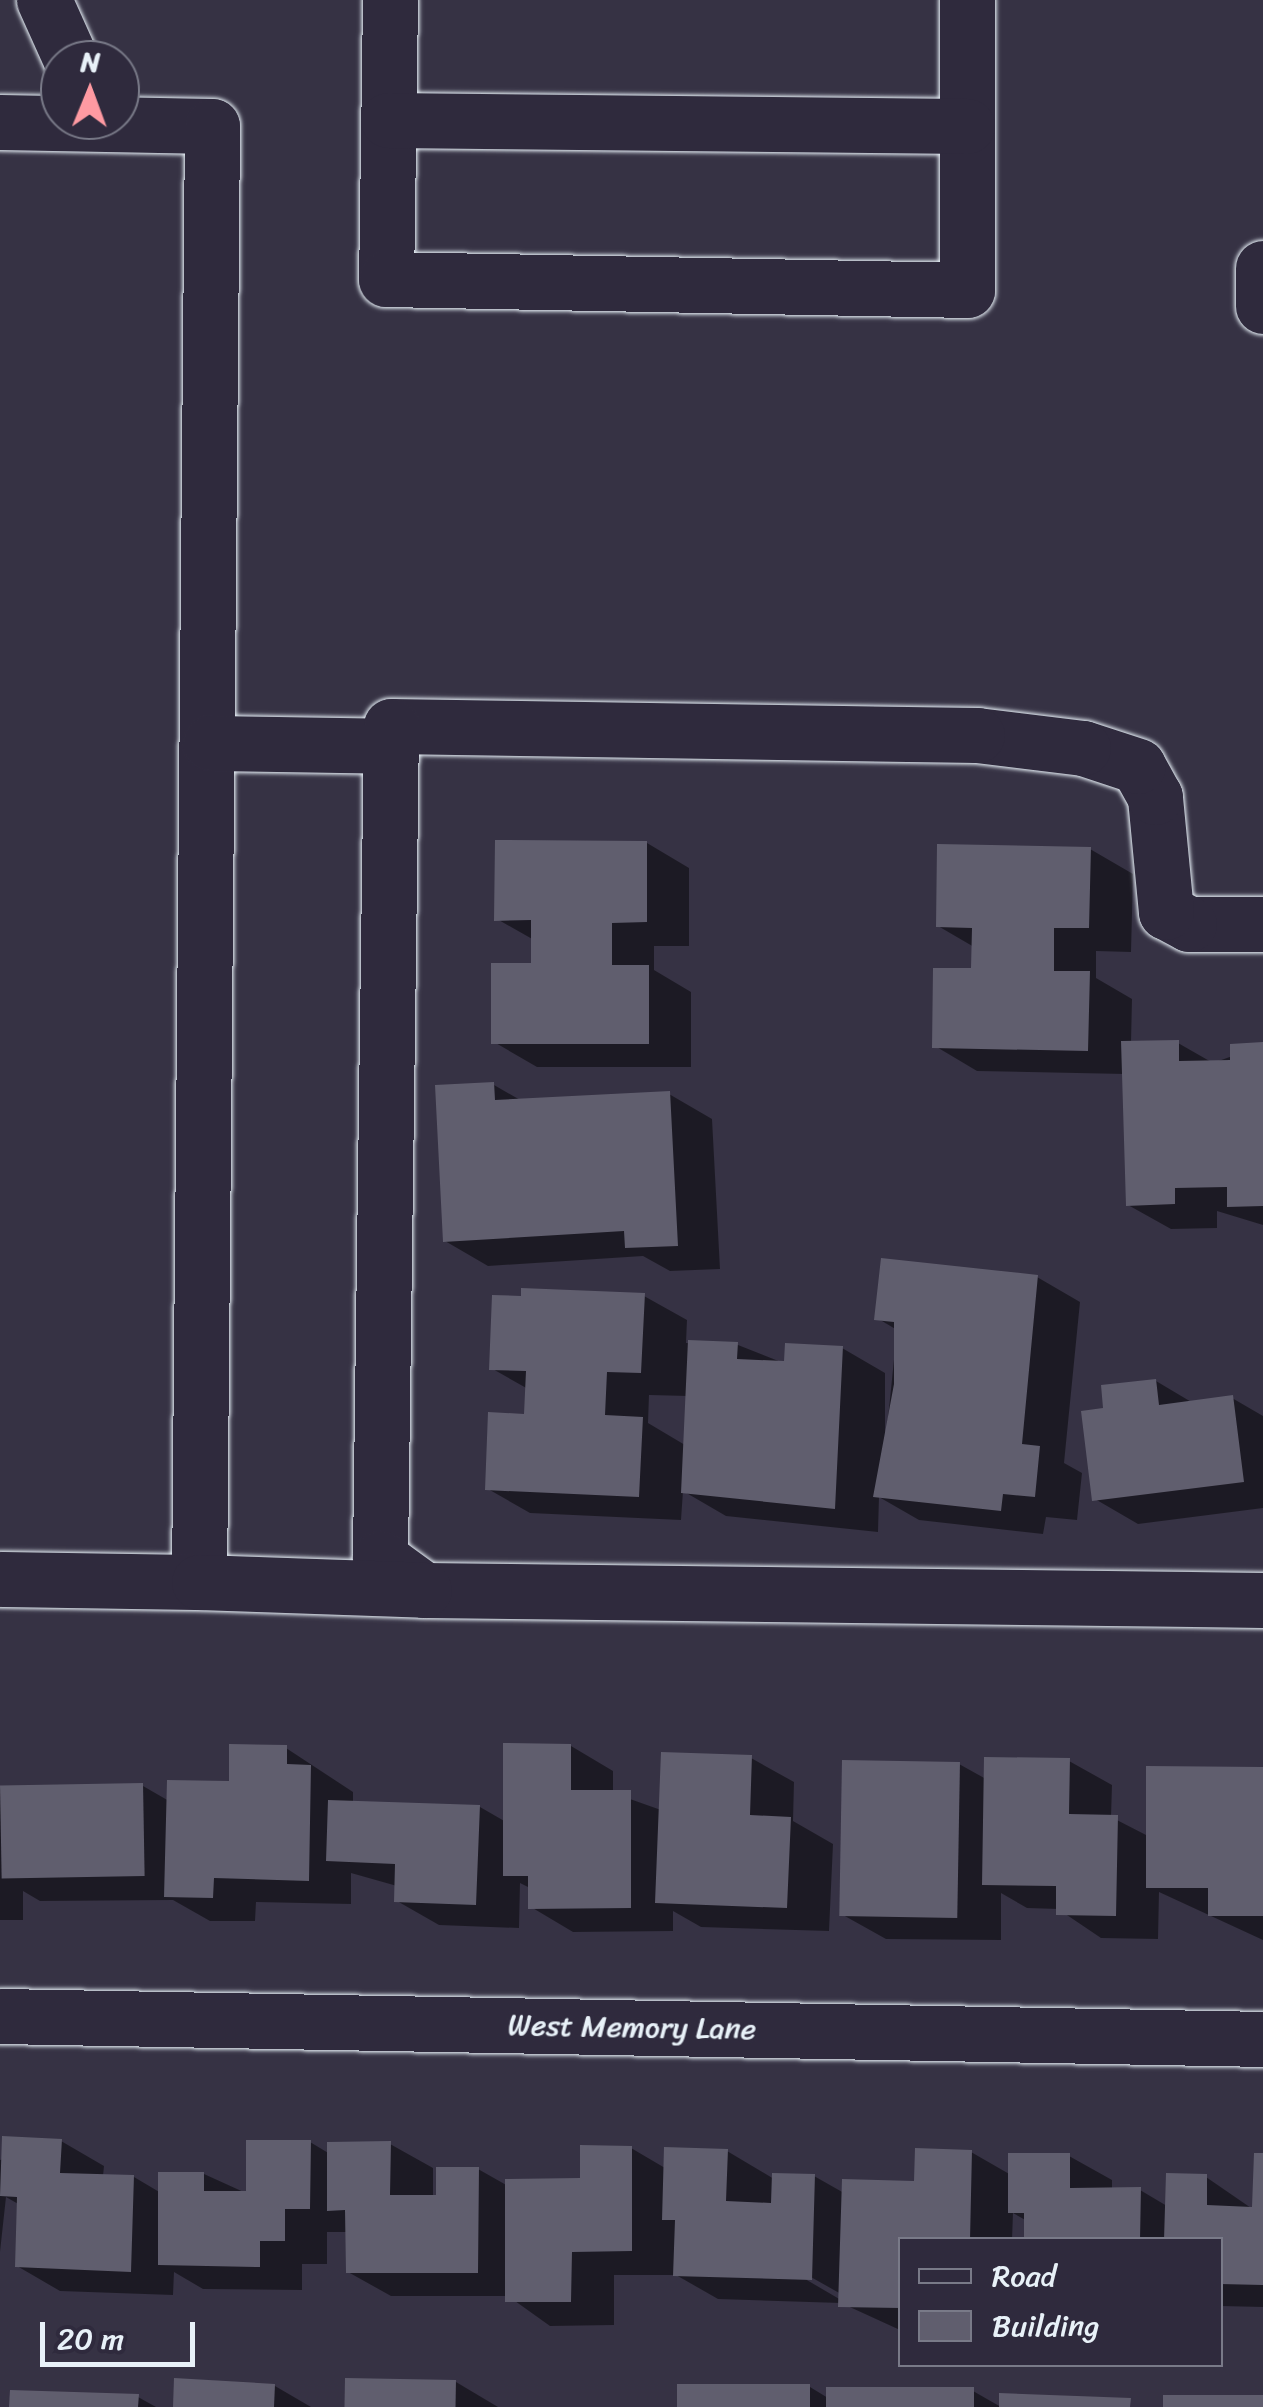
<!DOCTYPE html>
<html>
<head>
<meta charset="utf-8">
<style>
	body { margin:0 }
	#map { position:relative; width:1263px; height:2407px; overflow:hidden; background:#363244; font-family:Sriracha,sans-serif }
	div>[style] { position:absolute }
	.shadow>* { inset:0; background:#0007 }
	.building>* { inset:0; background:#605e6e; transform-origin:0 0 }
	.roads { filter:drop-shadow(0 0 2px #e8f1f8) drop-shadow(0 0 2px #e8f1f8) }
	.minor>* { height:55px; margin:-27.5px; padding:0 27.5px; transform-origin:27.5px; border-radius:27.5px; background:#2f2a3d }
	span { translate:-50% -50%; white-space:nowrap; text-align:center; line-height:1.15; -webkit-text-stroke:8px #2f2a3d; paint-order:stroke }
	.street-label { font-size:30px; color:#e8f1f8 }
	.legend { position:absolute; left:898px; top:2237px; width:325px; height:130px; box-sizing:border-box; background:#2f2a3d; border:2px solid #797a88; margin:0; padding:12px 18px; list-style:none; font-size:30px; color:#e8f1f8 }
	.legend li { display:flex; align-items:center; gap:20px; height:50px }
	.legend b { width:50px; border:2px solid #797a88 }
	.north { position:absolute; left:40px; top:40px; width:100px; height:100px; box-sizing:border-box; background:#2f2a3d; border:2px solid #797a88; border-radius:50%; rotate:1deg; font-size:28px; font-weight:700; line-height:40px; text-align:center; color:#e8f1f8 }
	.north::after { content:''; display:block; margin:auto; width:35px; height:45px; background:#ff9aa2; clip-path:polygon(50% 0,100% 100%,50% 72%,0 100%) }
	.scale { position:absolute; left:40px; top:2322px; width:155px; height:45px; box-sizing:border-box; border:5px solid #e8f1f8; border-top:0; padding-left:12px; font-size:30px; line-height:35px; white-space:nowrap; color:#e8f1f8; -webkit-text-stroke:8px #2f2a3d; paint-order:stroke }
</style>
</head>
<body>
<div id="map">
	<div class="shadow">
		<div style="clip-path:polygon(647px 843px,689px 868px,689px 946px,654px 946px,654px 970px,691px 992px,691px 1067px,537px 1067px,494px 1042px,534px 966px,534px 940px,497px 919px)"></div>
		<div style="clip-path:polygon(1090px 849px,1133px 874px,1131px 952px,1096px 951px,1096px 978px,1132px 999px,1131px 1043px,1178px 1043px,1213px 1063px,1263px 1045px,1263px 1225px,1217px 1211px,1217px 1228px,1171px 1229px,1128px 1205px,1125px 1074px,977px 1071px,935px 1046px,974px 971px,974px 947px,938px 926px)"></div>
		<div style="clip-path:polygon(494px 1085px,522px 1101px,669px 1094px,712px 1119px,720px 1269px,670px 1271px,643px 1256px,488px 1266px,445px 1241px)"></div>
		<div style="clip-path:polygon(evenodd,1037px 1277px,1080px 1302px,1064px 1463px,1082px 1473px,1077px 1520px,1046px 1517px,1043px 1534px,919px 1520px,879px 1497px,878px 1532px,726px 1516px,683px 1491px,681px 1520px,530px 1513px,488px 1489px,526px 1417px,528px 1389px,491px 1368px,644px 1296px,687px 1320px,686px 1343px,738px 1345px,786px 1364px,842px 1348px,885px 1373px,885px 1448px,897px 1330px,877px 1318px,1037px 1277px,649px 1395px,688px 1396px,685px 1445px,648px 1423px,649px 1395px)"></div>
		<div style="clip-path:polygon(1156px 1381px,1193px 1403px,1232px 1398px,1263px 1416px,1263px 1508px,1138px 1524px,1095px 1499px,1106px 1410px)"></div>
		<div style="clip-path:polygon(571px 1746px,613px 1771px,613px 1793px,661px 1810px,751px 1758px,794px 1782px,793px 1821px,833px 1844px,829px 1931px,701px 1927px,673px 1911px,673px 1931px,573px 1932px,531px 1907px,530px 1888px,520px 1883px,519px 1928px,439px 1925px,397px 1901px,397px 1886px,351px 1873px,351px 1904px,256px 1902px,255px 1921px,210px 1921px,173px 1900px,40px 1901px,23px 1891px,23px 1920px,0 1920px,0 1788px,143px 1786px,169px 1801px,231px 1784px,286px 1748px,353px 1792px,353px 1803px,480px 1807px,506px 1822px)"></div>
		<div style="clip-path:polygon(1069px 1761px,1112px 1785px,1111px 1817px,1148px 1836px,1263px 1769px,1263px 1940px,1159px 1892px,1158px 1939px,1101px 1938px,1058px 1909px,1027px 1908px,1001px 1893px,1001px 1940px,886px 1939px,843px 1915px,959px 1764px,986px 1779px)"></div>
		<div style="clip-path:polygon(evenodd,61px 2141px,104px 2166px,103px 2176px,134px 2177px,161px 2193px,204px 2174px,248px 2194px,310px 2142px,330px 2154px,390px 2144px,433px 2168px,433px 2197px,478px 2169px,508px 2186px,582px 2181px,631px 2148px,665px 2168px,727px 2151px,774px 2179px,814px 2176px,844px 2193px,916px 2184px,971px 2152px,1011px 2175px,1069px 2156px,1112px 2180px,1112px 2190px,1140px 2190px,1167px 2206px,1206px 2177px,1254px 2210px,1263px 2156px,1263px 2307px,1220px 2306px,1220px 2240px,1027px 2240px,1027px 2221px,1013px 2213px,1012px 2240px,900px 2240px,900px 2330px,841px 2303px,718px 2299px,676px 2275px,614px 2275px,614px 2325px,550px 2326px,508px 2296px,391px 2296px,348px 2272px,348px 2232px,327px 2232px,327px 2264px,302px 2264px,302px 2290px,203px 2289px,174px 2272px,173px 2295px,60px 2291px,17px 2266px,20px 2205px,6px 2197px,0 2252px,0 2160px,61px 2141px,802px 2272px,841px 2294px,841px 2300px,800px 2276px,802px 2272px)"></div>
		<div style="clip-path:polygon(456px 2382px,498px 2407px,348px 2407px)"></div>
		<div style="clip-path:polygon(275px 2386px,311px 2407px,175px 2407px)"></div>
		<div style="clip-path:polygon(810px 2387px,828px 2398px,973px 2391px,1001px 2407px,1142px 2407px,679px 2407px)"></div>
		<div style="clip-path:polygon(138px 2397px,156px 2407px,12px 2407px)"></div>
	</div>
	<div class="building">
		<div style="clip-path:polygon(495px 840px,647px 841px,647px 922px,612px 923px,612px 965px,649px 965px,649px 1044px,491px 1044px,491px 963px,531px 963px,531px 920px,494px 921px)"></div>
		<div style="clip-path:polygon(937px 844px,1091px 847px,1089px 928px,1054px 928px,1054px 971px,1090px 971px,1088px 1051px,932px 1048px,933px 968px,971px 968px,972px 928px,936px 927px)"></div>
		<div style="clip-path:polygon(1179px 1040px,1179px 1061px,1230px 1060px,1230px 1044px,1263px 1042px,1263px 1206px,1227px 1207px,1227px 1187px,1175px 1188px,1175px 1204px,1126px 1206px,1121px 1041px)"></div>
		<div style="clip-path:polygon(494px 1082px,495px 1100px,670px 1091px,678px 1246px,625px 1248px,624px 1231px,443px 1242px,435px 1085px)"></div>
		<div style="clip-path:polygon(881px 1258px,1038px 1275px,1022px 1444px,1040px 1446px,1035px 1497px,1003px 1494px,1001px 1511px,873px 1497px,894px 1384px,894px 1322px,874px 1320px)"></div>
		<div style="clip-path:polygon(521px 1288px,645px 1293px,641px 1373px,607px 1372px,605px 1415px,643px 1417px,639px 1497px,485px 1490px,488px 1412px,524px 1414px,526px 1371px,489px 1370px,492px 1295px,521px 1296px)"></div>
		<div style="clip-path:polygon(688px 1340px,738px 1342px,737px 1359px,784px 1361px,785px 1343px,843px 1346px,835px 1509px,681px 1493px)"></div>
		<div style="clip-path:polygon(1156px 1379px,1159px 1405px,1233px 1395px,1244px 1482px,1092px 1501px,1081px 1411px,1103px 1408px,1101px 1385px)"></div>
		<div style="clip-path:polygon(503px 1743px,571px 1744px,571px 1790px,631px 1790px,631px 1908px,528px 1909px,528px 1876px,503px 1876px)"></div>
		<div style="clip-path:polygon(229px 1744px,287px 1745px,287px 1764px,311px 1765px,309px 1881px,214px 1878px,213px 1898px,164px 1897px,167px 1780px,229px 1781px)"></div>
		<div style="clip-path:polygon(661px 1752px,752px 1755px,750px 1815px,791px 1817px,787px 1908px,655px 1903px)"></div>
		<div style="clip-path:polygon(984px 1757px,1070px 1758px,1069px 1814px,1118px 1815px,1116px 1916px,1056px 1915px,1056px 1886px,982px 1885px)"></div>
		<div style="left:842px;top:1760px;width:118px;height:156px;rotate:1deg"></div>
		<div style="clip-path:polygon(1146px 1766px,1263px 1767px,1263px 1916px,1208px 1916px,1208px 1888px,1146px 1888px)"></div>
		<div style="left:143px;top:1783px;width:93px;height:143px;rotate:89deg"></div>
		<div style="clip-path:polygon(328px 1800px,480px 1805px,476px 1905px,394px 1902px,395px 1864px,326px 1861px)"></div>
		<div style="clip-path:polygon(2px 2136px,62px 2139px,60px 2173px,134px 2175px,131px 2272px,15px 2267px,17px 2197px,0 2196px)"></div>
		<div style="clip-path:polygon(246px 2140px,311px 2140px,310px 2209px,285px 2209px,285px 2241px,260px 2241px,260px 2267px,158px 2265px,158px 2172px,204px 2172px,204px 2191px,246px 2191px)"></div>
		<div style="clip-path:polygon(391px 2141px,390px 2195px,436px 2195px,436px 2167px,479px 2167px,478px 2273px,346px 2273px,345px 2210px,327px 2211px,327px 2142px)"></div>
		<div style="clip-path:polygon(580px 2145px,632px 2146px,632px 2251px,572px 2252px,571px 2302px,505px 2302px,505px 2179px,580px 2178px)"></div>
		<div style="clip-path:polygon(664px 2147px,728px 2149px,726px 2201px,771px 2203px,772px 2173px,815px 2174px,812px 2280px,673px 2276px,675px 2220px,662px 2220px)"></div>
		<div style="clip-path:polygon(915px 2148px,972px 2150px,970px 2240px,900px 2240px,900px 2308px,838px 2307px,842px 2179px,914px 2181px)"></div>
		<div style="clip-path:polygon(1008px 2153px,1070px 2153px,1070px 2188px,1141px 2187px,1140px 2240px,1024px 2240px,1024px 2213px,1008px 2213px)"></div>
		<div style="clip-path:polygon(1254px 2153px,1263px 2153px,1263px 2285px,1220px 2284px,1220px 2240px,1164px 2240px,1166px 2173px,1207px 2174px,1207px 2205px,1252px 2207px)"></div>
		<div style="clip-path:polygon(174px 2378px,275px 2384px,274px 2407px,173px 2407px)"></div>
		<div style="left:345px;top:2378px;width:111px;height:29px;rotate:1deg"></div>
		<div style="left:677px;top:2384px;width:133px;height:23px"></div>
		<div style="left:826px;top:2387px;width:148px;height:20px"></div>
		<div style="clip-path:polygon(10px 2390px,139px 2394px,138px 2407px,9px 2407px)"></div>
		<div style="clip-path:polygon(999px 2393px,1131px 2398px,1130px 2407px,999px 2407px)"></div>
		<div style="left:1163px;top:2395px;width:100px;height:12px"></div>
	</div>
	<div class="roads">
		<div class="minor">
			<div style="left:44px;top:0;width:66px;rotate:65.8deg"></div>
			<div style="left:390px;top:0;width:279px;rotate:90.8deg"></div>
			<div style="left:386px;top:279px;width:581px;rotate:1.08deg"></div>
			<div style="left:967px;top:290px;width:290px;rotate:-90deg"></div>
			<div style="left:388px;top:120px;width:579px;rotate:0.59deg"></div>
			<div style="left:0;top:122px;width:212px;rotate:1.1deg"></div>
			<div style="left:212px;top:126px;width:1456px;rotate:90.51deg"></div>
			<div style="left:199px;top:1582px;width:199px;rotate:-179.1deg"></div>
			<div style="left:1263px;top:268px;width:38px;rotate:90deg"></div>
			<div style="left:210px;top:743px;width:181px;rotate:0.9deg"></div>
			<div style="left:1263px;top:924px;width:74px;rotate:180deg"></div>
			<div style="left:1189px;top:924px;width:26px;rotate:-152deg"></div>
			<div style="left:1166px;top:912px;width:116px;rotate:-95.5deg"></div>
			<div style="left:1155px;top:797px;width:35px;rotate:-119deg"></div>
			<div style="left:1138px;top:766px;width:58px;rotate:-161.9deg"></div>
			<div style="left:1083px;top:748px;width:107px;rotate:-173deg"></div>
			<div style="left:977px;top:735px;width:586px;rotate:-179.12deg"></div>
			<div style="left:391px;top:726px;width:832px;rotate:90.76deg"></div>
			<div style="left:380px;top:1558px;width:54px;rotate:36deg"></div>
			<div style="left:424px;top:1590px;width:839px;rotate:0.68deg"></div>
			<div style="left:199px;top:1582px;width:225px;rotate:2deg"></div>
			<div style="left:0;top:2016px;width:1263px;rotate:1.04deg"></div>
		</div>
	</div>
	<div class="street-label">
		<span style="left:632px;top:2027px;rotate:1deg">West Memory Lane</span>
	</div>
	<ul class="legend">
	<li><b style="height:12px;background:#2f2a3d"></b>Road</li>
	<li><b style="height:28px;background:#605e6e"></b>Building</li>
	</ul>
	<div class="north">N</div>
	<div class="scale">20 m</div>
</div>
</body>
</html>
